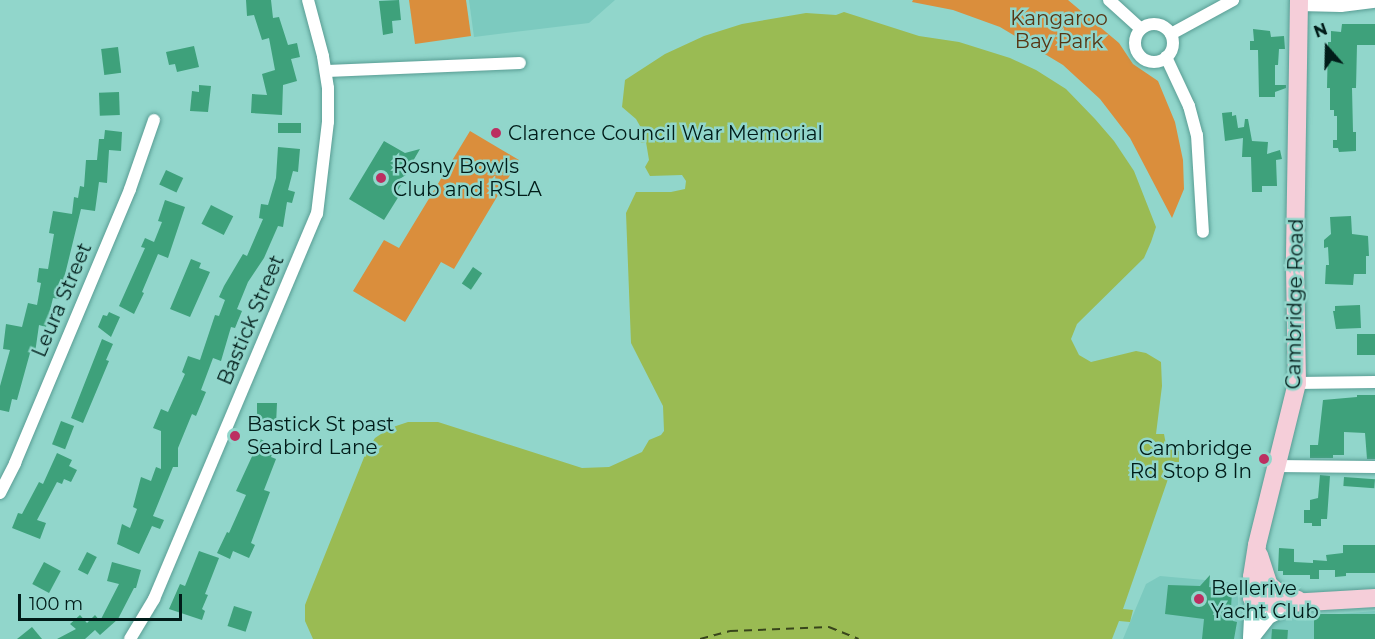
<!DOCTYPE html>
<html>
<head>
<meta charset="utf-8">
<style>
	body { margin:0 }
	#map { position:relative; width:1375px; height:639px; overflow:hidden; background:#91d6cb; font-family:Montserrat,sans-serif }
	div>[style] { position:absolute }
	.built>* { inset:0; background:#7ccabf }
	.green>* { inset:0; background:#da8e3c }
	.water>* { inset:0; background:#9abb53 }
	.ferry>* { height:1.5px; margin-top:-0.75px; transform-origin:0; background:repeating-linear-gradient(90deg,#38451b 0 8px,transparent 0 14px) }
	.building>* { inset:0; background:#3ea17b; transform-origin:0 0 }
	.roads { filter:drop-shadow(0 0 2px #599d94) drop-shadow(0 0 2px #599d94) }
	.minor>* { height:12px; margin:-6px; padding:0 6px; transform-origin:6px; border-radius:6px; background:#fff }
	.minor>.ring { margin:-6px; padding:0; box-sizing:content-box; background:none; border:12px solid #fff; border-radius:50% }
	.tertiary>* { height:15px; margin:-7.5px; padding:0 7.5px; transform-origin:7.5px; border-radius:7.5px; background:#fff }
	.secondary>* { height:18px; margin:-9px; padding:0 9px; transform-origin:9px; border-radius:9px; background:#f5ced9 }
	.dots>* { width:16px; height:16px; translate:-50% -50%; box-sizing:border-box; border:3px solid #91d6cb; border-radius:50% }
	span { translate:-50% -50%; white-space:nowrap; text-align:center; line-height:1.15; -webkit-text-stroke:5px #91d6cb; paint-order:stroke }
	.park-label { font-size:20px; color:#573614 }
	.poi-label { font-size:20px; color:#011c19 }
	.left { translate:0 -50%; text-align:left }
	.right { translate:-100% -50%; text-align:right }
	.street-label { font-size:20px; color:#011c19 }
	.north { position:absolute; left:1297px; top:18px; width:60px; height:60px; -webkit-text-stroke:4px #91d6cb; paint-order:stroke; rotate:340deg; font-size:16px; font-weight:700; line-height:24px; text-align:center; color:#011c19 }
	.north::after { content:''; display:block; margin:auto; width:21px; height:27px; background:#011c19; clip-path:polygon(50% 0,100% 100%,50% 72%,0 100%) }
	.scale { position:absolute; left:18px; top:594px; width:164px; height:27px; box-sizing:border-box; border:3px solid #011c19; border-top:0; padding-left:8px; font-size:18px; line-height:21px; white-space:nowrap; color:#011c19; -webkit-text-stroke:4px #91d6cb; paint-order:stroke }
</style>
</head>
<body>
<div id="map">
	<div class="built">
		<div style="clip-path:polygon(469px 0,615px 0,589px 23px,474px 37px)"></div>
		<div style="clip-path:polygon(1160px 576px,1238px 583px,1238px 614px,1281px 619px,1375px 611px,1375px 639px,1123px 639px,1146px 584px)"></div>
	</div>
	<div class="green">
		<div style="clip-path:polygon(409px 0,466px 0,471px 36px,415px 44px)"></div>
		<div style="clip-path:polygon(913px 0,1068px 0,1119px 43px,1133px 64px,1158px 81px,1175px 122px,1183px 160px,1184px 189px,1172px 218px,1130px 138px,1100px 99px,1063px 65px,1000px 27px,953px 10px,912px 2px)"></div>
		<div style="clip-path:polygon(470px 131px,519px 160px,454px 269px,441px 262px,405px 322px,353px 291px,384px 240px,399px 248px)"></div>
	</div>
	<div class="water">
		<div style="clip-path:polygon(844px 12px,919px 36px,959px 42px,1010px 58px,1036px 70px,1066px 89px,1095px 119px,1114px 141px,1134px 171px,1156px 227px,1151px 242px,1144px 258px,1077px 324px,1071px 339px,1079px 355px,1091px 362px,1136px 351px,1146px 353px,1161px 362px,1162px 386px,1156px 434px,1164px 434px,1167px 450px,1179px 449px,1179px 465px,1167px 464px,1163px 476px,1168px 479px,1123px 609px,1133px 610px,1130px 622px,1119px 621px,1112px 639px,313px 639px,305px 621px,305px 605px,310px 592px,367px 450px,375px 438px,390px 428px,408px 422px,438px 422px,582px 468px,609px 467px,642px 452px,649px 440px,661px 435px,664px 431px,663px 406px,631px 343px,626px 213px,636px 192px,671px 192px,685px 189px,686px 181px,682px 175px,650px 176px,645px 167px,649px 160px,646px 142px,641px 143px,639px 138px,644px 133px,636px 119px,622px 107px,625px 80px,665px 54px,704px 36px,742px 24px,806px 13px,836px 15px)"></div>
	</div>
	<div class="ferry">
		<div style="left:700px;top:639px;width:31px;rotate:-15deg"></div>
		<div style="left:730px;top:631px;width:99px;rotate:-2.3deg"></div>
		<div style="left:829px;top:627px;width:32px;rotate:22deg"></div>
	</div>
	<div class="building">
		<div style="clip-path:polygon(246px 0,271px 0,273px 18px,279px 17px,288px 45px,297px 43px,300px 57px,291px 59px,297px 81px,283px 85px,282px 115px,251px 113px,252px 94px,267px 95px,262px 74px,275px 70px,269px 38px,262px 40px,254px 15px,247px 16px)"></div>
		<div style="clip-path:polygon(399px 0,401px 20px,392px 21px,393px 33px,383px 35px,379px 1px)"></div>
		<div style="clip-path:polygon(1342px 24px,1375px 24px,1375px 45px,1357px 45px,1356px 88px,1352px 88px,1353px 132px,1356px 132px,1356px 151px,1339px 152px,1338px 148px,1333px 148px,1333px 140px,1337px 140px,1337px 116px,1334px 116px,1334px 110px,1330px 110px,1330px 88px,1327px 88px,1328px 42px,1331px 42px,1331px 31px,1341px 32px)"></div>
		<div style="clip-path:polygon(1253px 29px,1270px 31px,1271px 37px,1284px 36px,1285px 49px,1279px 49px,1278px 65px,1275px 65px,1275px 85px,1286px 85px,1286px 88px,1275px 92px,1275px 97px,1259px 97px,1258px 50px,1250px 50px,1250px 41px,1254px 41px)"></div>
		<div style="clip-path:polygon(194px 46px,199px 67px,177px 72px,175px 64px,169px 65px,166px 52px)"></div>
		<div style="left:118px;top:47px;width:26px;height:17px;rotate:83deg"></div>
		<div style="clip-path:polygon(199px 85px,211px 86px,208px 112px,190px 111px,192px 91px,199px 92px)"></div>
		<div style="left:119px;top:92px;width:23px;height:20px;rotate:88deg"></div>
		<div style="clip-path:polygon(1232px 112px,1232px 116px,1236px 115px,1238px 128px,1244px 127px,1245px 119px,1248px 119px,1252px 141px,1268px 142px,1267px 154px,1280px 150px,1282px 159px,1276px 160px,1277px 186px,1262px 186px,1262px 192px,1252px 192px,1251px 157px,1242px 157px,1243px 138px,1225px 141px,1222px 113px)"></div>
		<div style="left:278px;top:123px;width:23px;height:10px"></div>
		<div style="clip-path:polygon(105px 130px,122px 132px,121px 151px,109px 150px,107px 183px,99px 182px,95px 211px,81px 209px,59px 299px,53px 298px,46px 327px,39px 325px,35px 353px,30px 353px,17px 400px,12px 399px,9px 412px,0 410px,0 386px,10px 350px,3px 349px,6px 324px,22px 327px,28px 303px,37px 305px,41px 283px,37px 282px,39px 268px,48px 269px,54px 234px,49px 233px,53px 211px,72px 214px,74px 197px,78px 198px,80px 186px,84px 187px,86px 160px,97px 160px,99px 139px,104px 139px)"></div>
		<div style="clip-path:polygon(384px 141px,405px 153px,420px 149px,409px 168px,409px 173px,398px 180px,402px 183px,396px 194px,399px 196px,384px 220px,349px 199px)"></div>
		<div style="clip-path:polygon(278px 147px,300px 149px,298px 172px,293px 171px,288px 190px,295px 192px,292px 203px,287px 202px,283px 227px,278px 226px,264px 258px,248px 282px,237px 309px,242px 311px,235px 328px,231px 327px,221px 361px,213px 358px,201px 390px,206px 392px,196px 416px,192px 414px,178px 448px,178px 467px,173px 467px,153px 516px,164px 520px,160px 529px,152px 526px,139px 554px,117px 544px,122px 524px,130px 528px,137px 509px,133px 507px,141px 477px,151px 481px,156px 467px,161px 469px,161px 431px,153px 428px,161px 409px,168px 412px,185px 374px,182px 372px,188px 356px,200px 360px,215px 315px,219px 316px,225px 300px,219px 297px,224px 286px,243px 254px,247px 256px,263px 219px,259px 218px,261px 204px,268px 205px,276px 178px)"></div>
		<div style="left:166px;top:170px;width:19px;height:16px;rotate:25deg"></div>
		<div style="clip-path:polygon(165px 200px,185px 207px,168px 258px,158px 254px,142px 292px,144px 293px,134px 314px,119px 306px,145px 248px,141px 247px,145px 238px,154px 242px,162px 222px,158px 221px)"></div>
		<div style="left:211px;top:205px;width:25px;height:21px;rotate:27deg"></div>
		<div style="clip-path:polygon(1351px 216px,1352px 234px,1368px 236px,1369px 256px,1366px 256px,1366px 274px,1354px 274px,1353px 285px,1325px 284px,1326px 265px,1329px 265px,1328px 247px,1324px 248px,1324px 240px,1331px 234px,1330px 217px)"></div>
		<div style="clip-path:polygon(191px 259px,201px 263px,199px 268px,210px 272px,190px 317px,170px 309px)"></div>
		<div style="left:473px;top:267px;width:11px;height:20px;rotate:34deg"></div>
		<div style="clip-path:polygon(1360px 305px,1361px 328px,1336px 329px,1333px 311px,1335px 311px,1335px 306px)"></div>
		<div style="clip-path:polygon(109px 312px,120px 317px,111px 337px,98px 327px,103px 315px,107px 316px)"></div>
		<div style="left:1375px;top:334px;width:21px;height:18px;rotate:90deg"></div>
		<div style="clip-path:polygon(102px 339px,113px 344px,106px 360px,109px 361px,83px 423px,71px 418px)"></div>
		<div style="clip-path:polygon(1357px 395px,1375px 395px,1375px 459px,1367px 459px,1365px 433px,1344px 432px,1344px 455px,1333px 455px,1333px 458px,1310px 458px,1310px 445px,1318px 445px,1323px 400px,1357px 397px)"></div>
		<div style="clip-path:polygon(257px 403px,277px 403px,276px 425px,249px 424px,250px 416px,257px 416px)"></div>
		<div style="left:61px;top:421px;width:14px;height:25px;rotate:21deg"></div>
		<div style="clip-path:polygon(260px 439px,275px 446px,271px 457px,276px 459px,264px 490px,270px 492px,251px 543px,255px 545px,249px 558px,233px 551px,230px 559px,217px 553px,227px 532px,229px 533px,246px 495px,236px 491px)"></div>
		<div style="clip-path:polygon(57px 453px,72px 460px,69px 466px,77px 470px,71px 482px,64px 479px,62px 484px,57px 482px,37px 520px,46px 523px,40px 539px,12px 528px,18px 513px,22px 514px,39px 482px,43px 484px)"></div>
		<div style="clip-path:polygon(1320px 475px,1330px 476px,1327px 519px,1321px 519px,1321px 526px,1312px 526px,1312px 523px,1304px 523px,1304px 510px,1310px 510px,1310px 500px,1318px 498px)"></div>
		<div style="left:1344px;top:477px;width:31px;height:9px;rotate:4deg"></div>
		<div style="clip-path:polygon(1343px 545px,1375px 545px,1375px 573px,1346px 573px,1346px 576px,1335px 577px,1335px 570px,1319px 570px,1319px 579px,1310px 579px,1310px 575px,1283px 575px,1283px 571px,1278px 571px,1279px 548px,1294px 549px,1294px 562px,1313px 563px,1313px 560px,1327px 561px,1326px 555px,1343px 553px)"></div>
		<div style="clip-path:polygon(199px 551px,219px 558px,205px 594px,208px 595px,202px 609px,205px 611px,202px 620px,169px 609px,180px 584px,185px 586px)"></div>
		<div style="left:87px;top:552px;width:11px;height:20px;rotate:27deg"></div>
		<div style="left:44px;top:562px;width:19px;height:25px;rotate:28deg"></div>
		<div style="clip-path:polygon(112px 562px,141px 570px,136px 588px,134px 588px,118px 619px,100px 635px,95px 630px,85px 639px,57px 639px,76px 629px,70px 624px,80px 615px,87px 623px,95px 615px,100px 621px,119px 584px,107px 581px)"></div>
		<div style="clip-path:polygon(1210px 575px,1209px 587px,1232px 591px,1231px 608px,1234px 608px,1233px 621px,1237px 622px,1234px 639px,1202px 639px,1204px 619px,1165px 614px,1168px 585px,1200px 586px)"></div>
		<div style="left:234px;top:606px;width:19px;height:21px;rotate:18deg"></div>
		<div style="left:1375px;top:614px;width:25px;height:61px;rotate:90deg"></div>
		<div style="clip-path:polygon(32px 627px,42px 639px,17px 639px)"></div>
		<div style="left:1272px;top:629px;width:16px;height:10px;rotate:4deg"></div>
	</div>
	<div class="roads">
		<div class="minor">
			<div style="left:1109px;top:0;width:43px;rotate:42.2deg"></div>
			<div style="left:1299px;top:5px;width:42px;rotate:1.4deg"></div>
			<div style="left:1341px;top:6px;width:34px;rotate:-7deg"></div>
			<div class="ring" style="left:1135px;top:24px;width:26px;height:26px"></div>
			<div style="left:1171px;top:34px;width:71px;rotate:-28.7deg"></div>
			<div style="left:1166px;top:57px;width:54px;rotate:64.9deg"></div>
			<div style="left:1189px;top:106px;width:30px;rotate:75deg"></div>
			<div style="left:1197px;top:135px;width:97px;rotate:86.5deg"></div>
			<div style="left:327px;top:71px;width:193px;rotate:-2.4deg"></div>
			<div style="left:1297px;top:383px;width:78px;rotate:-0.7deg"></div>
			<div style="left:1276px;top:466px;width:99px;rotate:0.6deg"></div>
			<div style="left:0;top:493px;width:34px;rotate:-63deg"></div>
			<div style="left:15px;top:463px;width:297px;rotate:-67.2deg"></div>
			<div style="left:130px;top:189px;width:73px;rotate:-70.8deg"></div>
			<div style="left:130px;top:639px;width:47px;rotate:-59deg"></div>
			<div style="left:154px;top:599px;width:418px;rotate:-67.1deg"></div>
			<div style="left:317px;top:214px;width:93px;rotate:-83.2deg"></div>
			<div style="left:328px;top:122px;width:34px;rotate:-90deg"></div>
			<div style="left:328px;top:88px;width:32px;rotate:-99deg"></div>
			<div style="left:323px;top:56px;width:58px;rotate:-105deg"></div>
		</div>
		<div class="tertiary">
			<div style="left:1250px;top:637px;width:39px;rotate:-87deg"></div>
			<div style="left:1250px;top:639px;width:29px;rotate:-52deg"></div>
			<div style="left:1268px;top:616px;width:25px;rotate:-26deg"></div>
		</div>
		<div class="secondary">
			<div style="left:1299px;top:0;width:267px;rotate:90.9deg"></div>
			<div style="left:1295px;top:267px;width:116px;rotate:89deg"></div>
			<div style="left:1297px;top:383px;width:167px;rotate:103.9deg"></div>
			<div style="left:1257px;top:545px;width:32px;rotate:99deg"></div>
			<div style="left:1252px;top:577px;width:21px;rotate:90deg"></div>
			<div style="left:1252px;top:598px;width:7px;rotate:34deg"></div>
			<div style="left:1258px;top:602px;width:15px;rotate:8deg"></div>
			<div style="left:1273px;top:604px;width:102px;rotate:-3.4deg"></div>
			<div style="left:1259px;top:555px;width:32px;rotate:72deg"></div>
			<div style="left:1269px;top:585px;width:9px;rotate:41deg"></div>
			<div style="left:1276px;top:591px;width:24px;rotate:22deg"></div>
		</div>
	</div>
	<div class="dots">
		<div style="left:496px;top:133px;background:#bc2f61"></div>
		<div style="left:381px;top:178px;background:#bc2f61"></div>
		<div style="left:235px;top:436px;background:#bc2f61"></div>
		<div style="left:1264px;top:459px;background:#bc2f61"></div>
		<div style="left:1199px;top:599px;background:#bc2f61"></div>
	</div>
	<div class="park-label">
		<span style="left:1059px;top:30px">Kangaroo<br>Bay Park</span>
	</div>
	<div class="poi-label">
		<span class="left" style="left:508px;top:133px">Clarence Council War Memorial</span>
		<span class="left" style="left:393px;top:178px">Rosny Bowls<br>Club and RSLA</span>
		<span class="left" style="left:247px;top:436px">Bastick St past<br>Seabird Lane</span>
		<span class="right" style="left:1252px;top:460px">Cambridge<br>Rd Stop 8 In</span>
		<span class="left" style="left:1211px;top:600px">Bellerive<br>Yacht Club</span>
	</div>
	<div class="street-label">
		<span style="left:62px;top:300px;rotate:-67deg">Leura Street</span>
		<span style="left:1295px;top:304px;rotate:-89deg">Cambridge Road</span>
		<span style="left:251px;top:320px;rotate:-67deg">Bastick Street</span>
	</div>
	<div class="north">N</div>
	<div class="scale">100 m</div>
</div>
</body>
</html>
